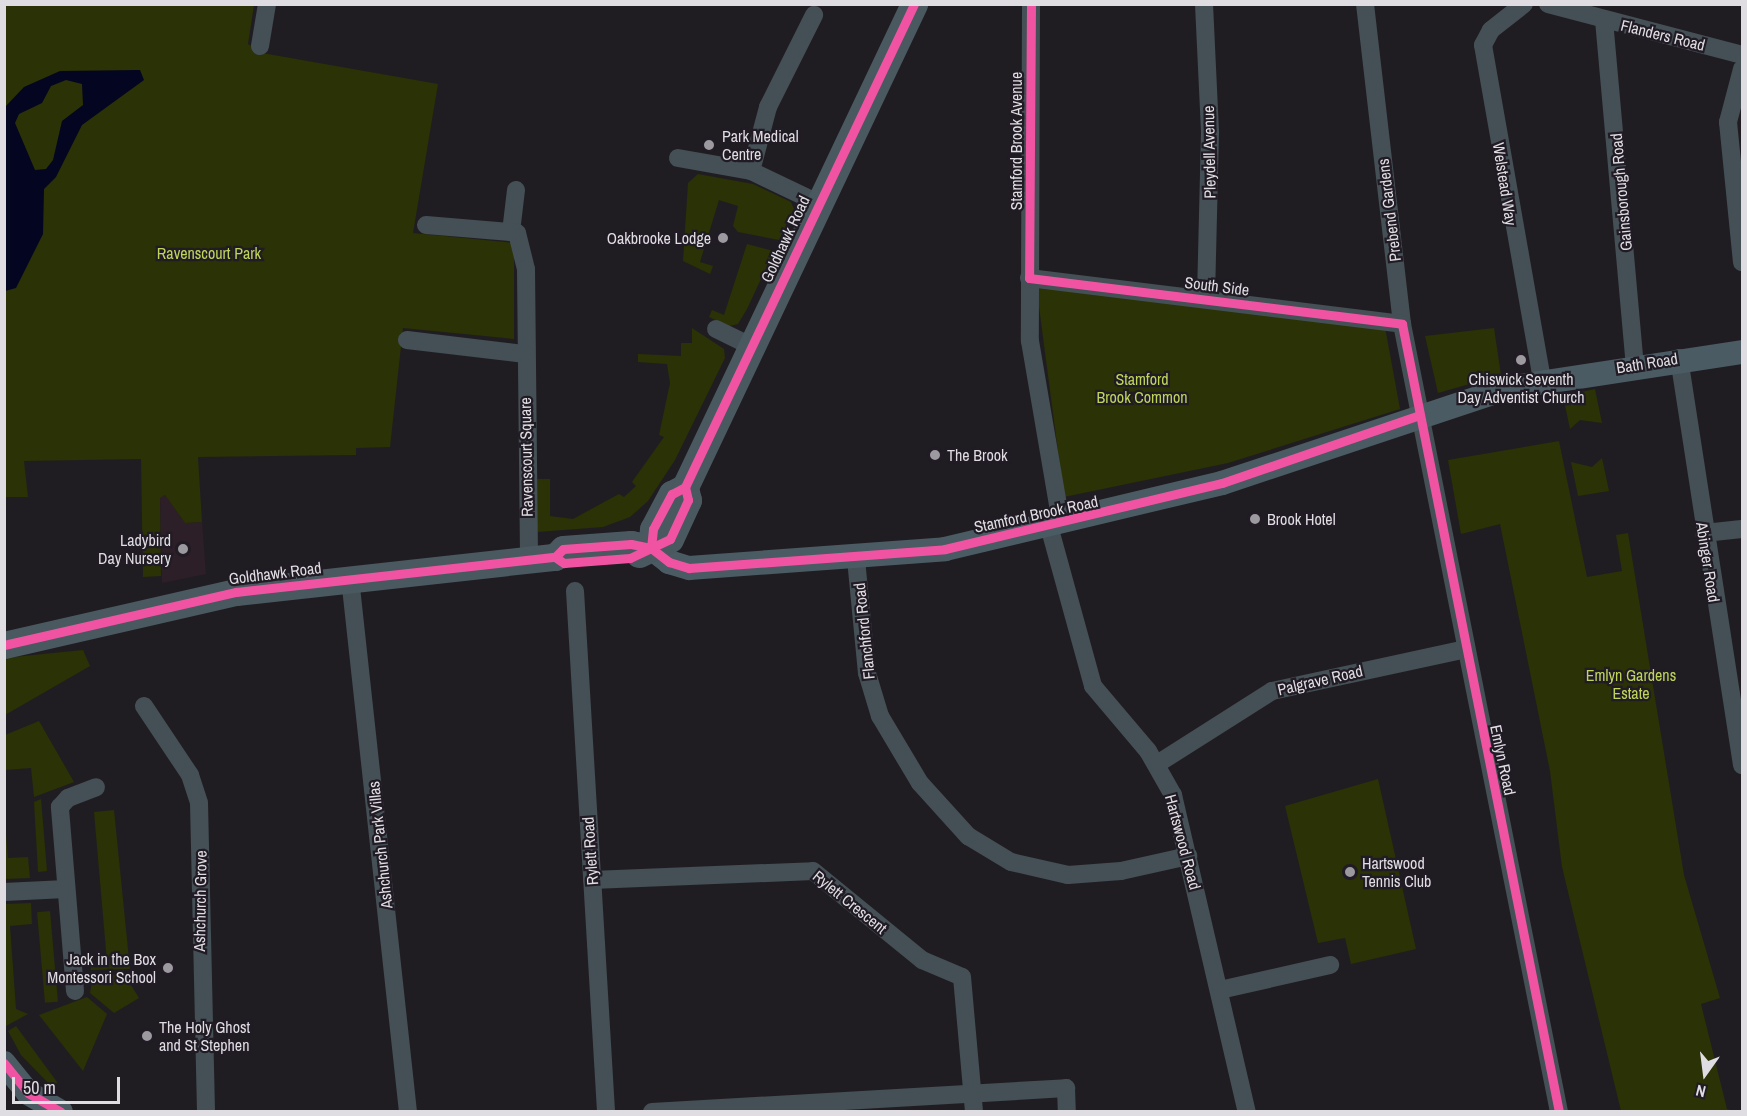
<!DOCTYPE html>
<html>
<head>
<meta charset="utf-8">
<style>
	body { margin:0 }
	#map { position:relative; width:1747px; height:1116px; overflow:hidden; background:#201d22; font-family:"Archivo Narrow",sans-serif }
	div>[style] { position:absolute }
	.education>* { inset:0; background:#2d1f27 }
	.green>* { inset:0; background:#2b3205; transform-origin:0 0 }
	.water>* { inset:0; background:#030521 }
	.street>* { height:18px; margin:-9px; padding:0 9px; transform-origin:9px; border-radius:9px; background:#445056 }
	.secondary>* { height:24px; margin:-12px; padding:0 12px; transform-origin:12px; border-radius:12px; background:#4b5b63 }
	.primary>* { height:27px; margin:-13.5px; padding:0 13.5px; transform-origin:13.5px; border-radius:13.5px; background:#4a5960 }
	.cycleway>* { height:9px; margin:-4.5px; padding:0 4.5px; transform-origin:4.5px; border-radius:4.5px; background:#f153a3 }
	.dots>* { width:16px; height:16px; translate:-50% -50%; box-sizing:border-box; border:3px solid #201b24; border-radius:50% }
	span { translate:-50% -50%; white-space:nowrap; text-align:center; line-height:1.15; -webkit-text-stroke:4.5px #201b24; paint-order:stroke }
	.street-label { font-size:16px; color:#dfdce2 }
	.poi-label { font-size:16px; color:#dfdce2 }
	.left { translate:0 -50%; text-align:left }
	.right { translate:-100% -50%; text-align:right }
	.park-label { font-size:16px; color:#bed559 }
	.frame { position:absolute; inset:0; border:6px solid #dfdce2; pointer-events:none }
	.north { position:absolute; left:1675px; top:1044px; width:60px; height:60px; -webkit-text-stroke:4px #201b24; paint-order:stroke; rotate:194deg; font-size:16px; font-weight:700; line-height:24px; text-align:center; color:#dfdce2 }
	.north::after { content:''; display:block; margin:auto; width:21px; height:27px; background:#dfdce2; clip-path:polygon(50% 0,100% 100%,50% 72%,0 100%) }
	.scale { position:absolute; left:12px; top:1077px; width:108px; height:27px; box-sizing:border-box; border:3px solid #dfdce2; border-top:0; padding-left:8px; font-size:18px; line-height:21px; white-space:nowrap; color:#dfdce2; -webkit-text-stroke:4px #201b24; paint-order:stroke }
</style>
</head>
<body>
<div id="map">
	<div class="education">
		<div style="clip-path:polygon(165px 495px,185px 523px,202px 522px,206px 574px,162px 583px,160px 497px)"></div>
	</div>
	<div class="green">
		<div style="clip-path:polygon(5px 5px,254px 5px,248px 44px,262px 53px,438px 84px,413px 233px,514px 243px,514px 339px,403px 328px,390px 447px,356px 448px,356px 455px,198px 457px,202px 522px,185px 523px,165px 495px,160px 498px,161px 576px,143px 577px,141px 459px,24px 461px,28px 497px,5px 497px)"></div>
		<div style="clip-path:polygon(698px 174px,753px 184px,791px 202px,794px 209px,779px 240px,738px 232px,733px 226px,738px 206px,719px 200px,700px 262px,713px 266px,710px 274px,683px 261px,688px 183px)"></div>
		<div style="clip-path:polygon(747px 244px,774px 251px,747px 309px,738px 324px,729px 326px,709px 317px,712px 310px,724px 315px)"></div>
		<div style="clip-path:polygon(1036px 284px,1385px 327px,1400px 409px,1228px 463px,1064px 497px)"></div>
		<div style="clip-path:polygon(692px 328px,724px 349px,725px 358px,675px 460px,648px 501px,630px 517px,603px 527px,537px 532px,537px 479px,550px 479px,550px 516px,573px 519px,619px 494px,624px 497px,636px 486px,632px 482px,664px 437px,659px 435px,670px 383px,667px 364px,638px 362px,638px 354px,681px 356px,681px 343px,692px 343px)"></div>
		<div style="clip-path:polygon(1494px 328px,1501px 375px,1438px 393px,1425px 336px)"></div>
		<div style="clip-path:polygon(1595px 389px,1602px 423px,1580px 420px,1570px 429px,1563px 396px)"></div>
		<div style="clip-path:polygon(1559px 441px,1587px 577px,1622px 571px,1616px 535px,1628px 533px,1684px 875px,1720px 998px,1701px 1004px,1727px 1109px,1734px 1111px,1621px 1111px,1562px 867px,1550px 771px,1500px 524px,1461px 534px,1448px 460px)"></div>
		<div style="clip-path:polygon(1602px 458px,1609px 491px,1578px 496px,1571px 462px,1592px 467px)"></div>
		<div style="clip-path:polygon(83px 650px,90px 666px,5px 715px,4px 658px)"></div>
		<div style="clip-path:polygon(39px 721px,74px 782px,34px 797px,31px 768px,5px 770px,5px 735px)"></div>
		<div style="clip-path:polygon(1378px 779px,1416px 949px,1351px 964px,1345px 938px,1318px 943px,1285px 806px)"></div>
		<div style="clip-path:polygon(41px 799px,47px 871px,38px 872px,34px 802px)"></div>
		<div style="clip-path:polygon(4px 810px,8px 858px,28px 857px,30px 878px,5px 879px)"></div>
		<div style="clip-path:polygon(114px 810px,130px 969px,91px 970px,90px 964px,107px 962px,94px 812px)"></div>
		<div style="clip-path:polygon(31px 903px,32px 924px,10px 926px,16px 1009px,28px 1014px,6px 1026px,5px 904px)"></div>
		<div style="left:50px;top:911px;width:91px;height:13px;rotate:85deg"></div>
		<div style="clip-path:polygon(124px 974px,139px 998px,114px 1013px,90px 993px,93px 976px)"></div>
		<div style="clip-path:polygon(87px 997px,107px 1014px,83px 1071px,39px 1015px)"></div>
		<div style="clip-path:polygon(16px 1026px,57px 1082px,54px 1089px,21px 1055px,8px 1031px)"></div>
	</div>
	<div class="water">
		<div style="clip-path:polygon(evenodd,140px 70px,144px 80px,82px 125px,56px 177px,44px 189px,43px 234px,16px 288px,5px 291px,5px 107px,24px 87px,60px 71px,140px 70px,66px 80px,82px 84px,83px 105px,62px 121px,53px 160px,46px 169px,35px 170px,15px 123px,19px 114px,42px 103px,51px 86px,66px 80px)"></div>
	</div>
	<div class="street">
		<div style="left:1031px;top:4px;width:337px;rotate:90.2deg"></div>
		<div style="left:1030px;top:341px;width:185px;rotate:80.3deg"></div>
		<div style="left:1204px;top:4px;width:129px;rotate:87.3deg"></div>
		<div style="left:1210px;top:133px;width:166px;rotate:91.4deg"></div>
		<div style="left:1365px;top:4px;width:322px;rotate:83.4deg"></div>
		<div style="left:1402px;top:324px;width:803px;rotate:78.73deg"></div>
		<div style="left:1524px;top:4px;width:42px;rotate:141.8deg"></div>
		<div style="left:1491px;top:30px;width:17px;rotate:118deg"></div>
		<div style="left:1483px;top:45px;width:341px;rotate:80deg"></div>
		<div style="left:1548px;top:4px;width:201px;rotate:14.7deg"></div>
		<div style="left:1604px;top:20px;width:346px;rotate:84.9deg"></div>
		<div style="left:260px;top:46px;width:43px;rotate:-80.5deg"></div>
		<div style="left:1742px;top:69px;width:55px;rotate:104.8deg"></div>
		<div style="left:1728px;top:122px;width:141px;rotate:84.3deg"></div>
		<div style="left:678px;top:158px;width:74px;rotate:10.1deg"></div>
		<div style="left:751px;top:171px;width:74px;rotate:25.5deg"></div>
		<div style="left:751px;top:171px;width:66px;rotate:-75.1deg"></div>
		<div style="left:768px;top:107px;width:103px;rotate:-63.4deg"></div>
		<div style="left:516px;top:190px;width:42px;rotate:96.8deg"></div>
		<div style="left:511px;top:232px;width:6px;rotate:9deg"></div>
		<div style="left:517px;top:233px;width:37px;rotate:76deg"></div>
		<div style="left:526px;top:269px;width:291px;rotate:89.4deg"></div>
		<div style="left:426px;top:225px;width:85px;rotate:4.7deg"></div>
		<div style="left:1029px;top:278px;width:376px;rotate:7deg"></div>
		<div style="left:716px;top:329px;width:39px;rotate:26deg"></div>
		<div style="left:407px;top:340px;width:119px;rotate:6.8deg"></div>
		<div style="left:1679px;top:358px;width:412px;rotate:81.2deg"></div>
		<div style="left:1049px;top:526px;width:166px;rotate:74.6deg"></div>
		<div style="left:1093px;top:686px;width:85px;rotate:49.8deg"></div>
		<div style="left:1148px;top:751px;width:51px;rotate:60.4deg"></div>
		<div style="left:1173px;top:795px;width:326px;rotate:76.9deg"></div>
		<div style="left:1704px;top:533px;width:38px;rotate:-6deg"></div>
		<div style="left:856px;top:559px;width:115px;rotate:84.5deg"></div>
		<div style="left:867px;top:673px;width:45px;rotate:73.2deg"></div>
		<div style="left:880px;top:716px;width:78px;rotate:59.2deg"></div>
		<div style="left:920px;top:783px;width:72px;rotate:47.8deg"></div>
		<div style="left:968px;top:836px;width:50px;rotate:31.2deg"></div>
		<div style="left:1011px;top:862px;width:58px;rotate:12.8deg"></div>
		<div style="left:1068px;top:875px;width:53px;rotate:-4.3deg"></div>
		<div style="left:1121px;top:871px;width:69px;rotate:-12.6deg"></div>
		<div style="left:350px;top:578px;width:537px;rotate:83.8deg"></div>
		<div style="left:575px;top:591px;width:522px;rotate:86.59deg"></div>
		<div style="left:144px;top:706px;width:83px;rotate:56.3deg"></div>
		<div style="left:190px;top:775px;width:29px;rotate:72deg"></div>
		<div style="left:199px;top:803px;width:309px;rotate:88.7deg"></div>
		<div style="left:1157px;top:764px;width:136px;rotate:-32.4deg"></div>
		<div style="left:1272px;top:691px;width:198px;rotate:-12.2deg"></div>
		<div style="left:592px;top:880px;width:221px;rotate:-2.3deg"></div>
		<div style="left:813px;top:871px;width:141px;rotate:39.2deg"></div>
		<div style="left:922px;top:960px;width:43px;rotate:23deg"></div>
		<div style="left:962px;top:977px;width:136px;rotate:84.9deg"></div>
		<div style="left:4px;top:892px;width:62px;rotate:-2.8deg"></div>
		<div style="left:1220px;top:990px;width:113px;rotate:-12.8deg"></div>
		<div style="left:75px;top:991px;width:185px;rotate:-94.7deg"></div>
		<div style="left:60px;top:807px;width:12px;rotate:-48deg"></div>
		<div style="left:68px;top:798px;width:30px;rotate:-21deg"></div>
		<div style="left:652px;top:1112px;width:415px;rotate:-3.3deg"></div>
		<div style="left:1066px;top:1088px;width:24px;rotate:88deg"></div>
	</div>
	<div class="secondary">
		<div style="left:651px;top:548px;width:23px;rotate:38deg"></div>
		<div style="left:669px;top:562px;width:21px;rotate:17deg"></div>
		<div style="left:689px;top:568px;width:257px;rotate:-4.2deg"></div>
		<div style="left:945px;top:549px;width:285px;rotate:-13.4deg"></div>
		<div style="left:1222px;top:483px;width:300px;rotate:-18.4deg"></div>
		<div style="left:1507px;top:388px;width:238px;rotate:-8.7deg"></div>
		<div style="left:4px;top:1063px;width:38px;rotate:51deg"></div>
		<div style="left:28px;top:1093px;width:38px;rotate:30deg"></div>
	</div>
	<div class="primary">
		<div style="left:651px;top:548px;width:19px;rotate:-84deg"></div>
		<div style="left:653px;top:529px;width:40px;rotate:-62deg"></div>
		<div style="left:672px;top:494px;width:15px;rotate:-28deg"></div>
		<div style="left:685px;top:487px;width:535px;rotate:-64.63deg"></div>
		<div style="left:639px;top:554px;width:34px;rotate:-26deg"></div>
		<div style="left:670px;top:539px;width:43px;rotate:-65.2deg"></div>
		<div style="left:688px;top:500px;width:12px;rotate:-104deg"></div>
		<div style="left:4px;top:645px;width:238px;rotate:-12.9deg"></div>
		<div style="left:236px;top:592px;width:321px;rotate:-6.3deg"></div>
		<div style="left:555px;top:557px;width:11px;rotate:-45deg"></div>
		<div style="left:563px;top:549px;width:68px;rotate:-4.2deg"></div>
		<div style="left:631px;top:544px;width:20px;rotate:11deg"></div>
	</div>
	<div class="cycleway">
		<div style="left:1031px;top:4px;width:274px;rotate:90.4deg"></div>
		<div style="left:1029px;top:278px;width:376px;rotate:7deg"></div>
		<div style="left:1402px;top:324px;width:803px;rotate:78.73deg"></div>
		<div style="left:651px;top:548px;width:23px;rotate:38deg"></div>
		<div style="left:669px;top:562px;width:21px;rotate:17deg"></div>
		<div style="left:689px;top:568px;width:257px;rotate:-4.2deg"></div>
		<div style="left:945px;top:549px;width:285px;rotate:-13.4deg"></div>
		<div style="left:1222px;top:483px;width:209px;rotate:-19deg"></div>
		<div style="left:651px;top:548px;width:19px;rotate:-84deg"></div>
		<div style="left:653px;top:529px;width:40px;rotate:-62deg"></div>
		<div style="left:672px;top:494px;width:15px;rotate:-28deg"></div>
		<div style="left:685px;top:487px;width:535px;rotate:-64.63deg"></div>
		<div style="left:555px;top:557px;width:11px;rotate:34deg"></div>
		<div style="left:564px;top:563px;width:66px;rotate:-4.3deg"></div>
		<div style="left:630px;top:558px;width:44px;rotate:-25.4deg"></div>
		<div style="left:670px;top:539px;width:43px;rotate:-65.2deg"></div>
		<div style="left:688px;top:500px;width:13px;rotate:-103deg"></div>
		<div style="left:4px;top:645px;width:238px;rotate:-12.9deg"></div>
		<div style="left:236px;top:592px;width:321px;rotate:-6.3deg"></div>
		<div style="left:555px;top:557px;width:11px;rotate:-45deg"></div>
		<div style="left:563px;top:549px;width:68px;rotate:-4.2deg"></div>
		<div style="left:631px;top:544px;width:20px;rotate:11deg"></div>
		<div style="left:4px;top:1063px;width:38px;rotate:51deg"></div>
		<div style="left:28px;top:1093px;width:38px;rotate:30deg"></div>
	</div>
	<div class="dots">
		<div style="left:709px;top:145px;background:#9c999f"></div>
		<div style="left:723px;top:238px;background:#9c999f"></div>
		<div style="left:1521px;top:360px;background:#9c999f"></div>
		<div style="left:935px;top:455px;background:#9c999f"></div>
		<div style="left:1255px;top:519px;background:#9c999f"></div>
		<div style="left:183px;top:549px;background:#9c999f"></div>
		<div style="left:1350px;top:872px;background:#9c999f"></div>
		<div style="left:168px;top:968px;background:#9c999f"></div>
		<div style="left:147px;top:1036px;background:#9c999f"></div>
	</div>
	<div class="street-label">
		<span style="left:1663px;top:35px;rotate:14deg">Flanders Road</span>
		<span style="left:1016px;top:141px;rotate:-90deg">Stamford Brook Avenue</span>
		<span style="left:1209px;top:152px;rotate:-91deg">Pleydell Avenue</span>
		<span style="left:1505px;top:184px;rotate:81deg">Welstead Way</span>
		<span style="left:1621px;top:192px;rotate:-95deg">Gainsborough Road</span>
		<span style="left:1389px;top:210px;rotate:-97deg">Prebend Gardens</span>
		<span style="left:785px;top:239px;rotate:-65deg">Goldhawk Road</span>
		<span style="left:1217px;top:286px;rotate:7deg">South Side</span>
		<span style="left:1647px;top:363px;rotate:-9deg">Bath Road</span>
		<span style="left:526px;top:457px;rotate:-91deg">Ravenscourt Square</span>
		<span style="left:1036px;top:514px;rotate:-12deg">Stamford Brook Road</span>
		<span style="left:1708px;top:562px;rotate:81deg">Abinger Road</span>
		<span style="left:275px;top:573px;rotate:-7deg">Goldhawk Road</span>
		<span style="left:864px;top:631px;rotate:-96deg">Flanchford Road</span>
		<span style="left:1320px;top:680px;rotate:-13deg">Palgrave Road</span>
		<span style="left:1503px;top:760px;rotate:78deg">Emlyn Road</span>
		<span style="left:1183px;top:842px;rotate:75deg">Hartswood Road</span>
		<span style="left:380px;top:845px;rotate:-96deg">Ashchurch Park Villas</span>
		<span style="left:590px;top:851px;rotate:-94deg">Rylett Road</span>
		<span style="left:200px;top:901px;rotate:-89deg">Ashchurch Grove</span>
		<span style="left:850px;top:902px;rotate:39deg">Rylett Crescent</span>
	</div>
	<div class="poi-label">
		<span class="left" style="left:722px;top:145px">Park Medical<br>Centre</span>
		<span class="right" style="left:711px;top:238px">Oakbrooke Lodge</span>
		<span style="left:1521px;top:388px">Chiswick Seventh<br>Day Adventist Church</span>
		<span class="left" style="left:947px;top:455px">The Brook</span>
		<span class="left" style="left:1267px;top:519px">Brook Hotel</span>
		<span class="right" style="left:171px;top:549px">Ladybird<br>Day Nursery</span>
		<span class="left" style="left:1362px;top:872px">Hartswood<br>Tennis Club</span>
		<span class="right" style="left:156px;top:968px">Jack in the Box<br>Montessori School</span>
		<span class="left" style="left:159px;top:1036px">The Holy Ghost<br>and St Stephen</span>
	</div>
	<div class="park-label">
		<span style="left:209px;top:253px">Ravenscourt Park</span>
		<span style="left:1142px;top:388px">Stamford<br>Brook Common</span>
		<span style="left:1631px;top:684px">Emlyn Gardens<br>Estate</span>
	</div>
	<div class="frame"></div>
	<div class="north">N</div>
	<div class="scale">50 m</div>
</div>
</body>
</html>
